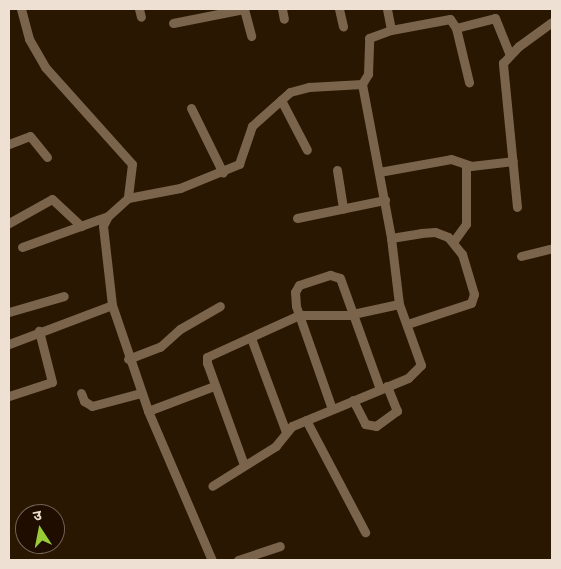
<!DOCTYPE html>
<html>
<head>
<meta charset="utf-8">
<style>
	body { margin:0 }
	#map { position:relative; width:561px; height:569px; overflow:hidden; background:#291702; font-family:"Crimson Pro","Noto Sans Devanagari",serif }
	div>[style] { position:absolute }
	.minor>* { height:9px; margin:-4.5px; padding:0 4.5px; transform-origin:4.5px; border-radius:4.5px; background:#7a644c }
	span { translate:-50% -50%; white-space:nowrap; text-align:center; line-height:1.15; -webkit-text-stroke:4px #1f0e00; paint-order:stroke }
	.frame { position:absolute; inset:0; border:10px solid #eee1d4; pointer-events:none }
	.north { position:absolute; left:15px; top:504px; width:50px; height:50px; box-sizing:border-box; background:#1f0e00; border:1px solid #726255; border-radius:50%; rotate:349deg; font-size:14px; font-weight:700; line-height:20px; text-align:center; color:#eee1d4 }
	.north::after { content:''; display:block; margin:auto; width:18px; height:22px; background:#98cb37; clip-path:polygon(50% 0,100% 100%,50% 72%,0 100%) }
</style>
</head>
<body>
<div id="map">
	<div class="minor">
		<div style="left:21px;top:9px;width:31px;rotate:75deg"></div>
		<div style="left:29px;top:39px;width:32px;rotate:60deg"></div>
		<div style="left:45px;top:67px;width:130px;rotate:48.1deg"></div>
		<div style="left:132px;top:164px;width:34px;rotate:97deg"></div>
		<div style="left:128px;top:198px;width:27px;rotate:138deg"></div>
		<div style="left:108px;top:216px;width:11px;rotate:117deg"></div>
		<div style="left:103px;top:226px;width:80px;rotate:83.5deg"></div>
		<div style="left:112px;top:305px;width:112px;rotate:71.2deg"></div>
		<div style="left:148px;top:411px;width:162px;rotate:66.8deg"></div>
		<div style="left:139px;top:9px;width:8px;rotate:76deg"></div>
		<div style="left:244px;top:9px;width:28px;rotate:75deg"></div>
		<div style="left:282px;top:9px;width:10px;rotate:79deg"></div>
		<div style="left:339px;top:9px;width:18px;rotate:77deg"></div>
		<div style="left:387px;top:9px;width:21px;rotate:79deg"></div>
		<div style="left:391px;top:30px;width:60px;rotate:-10.6deg"></div>
		<div style="left:450px;top:19px;width:11px;rotate:56deg"></div>
		<div style="left:456px;top:28px;width:56px;rotate:76.5deg"></div>
		<div style="left:173px;top:23px;width:72px;rotate:-11.2deg"></div>
		<div style="left:456px;top:28px;width:40px;rotate:-14.4deg"></div>
		<div style="left:495px;top:18px;width:40px;rotate:68deg"></div>
		<div style="left:362px;top:84px;width:12px;rotate:-59deg"></div>
		<div style="left:368px;top:74px;width:36px;rotate:-88deg"></div>
		<div style="left:369px;top:38px;width:23px;rotate:-20deg"></div>
		<div style="left:281px;top:100px;width:56px;rotate:62.5deg"></div>
		<div style="left:191px;top:108px;width:72px;rotate:63.8deg"></div>
		<div style="left:9px;top:144px;width:22px;rotate:-21deg"></div>
		<div style="left:30px;top:136px;width:27px;rotate:51deg"></div>
		<div style="left:337px;top:170px;width:39px;rotate:81deg"></div>
		<div style="left:379px;top:172px;width:73px;rotate:-10.2deg"></div>
		<div style="left:451px;top:159px;width:21px;rotate:19deg"></div>
		<div style="left:471px;top:166px;width:42px;rotate:-6.8deg"></div>
		<div style="left:128px;top:198px;width:53px;rotate:-10.9deg"></div>
		<div style="left:180px;top:188px;width:64px;rotate:-22.1deg"></div>
		<div style="left:239px;top:164px;width:40px;rotate:-71.1deg"></div>
		<div style="left:252px;top:126px;width:51px;rotate:-41.8deg"></div>
		<div style="left:290px;top:92px;width:20px;rotate:-15deg"></div>
		<div style="left:309px;top:87px;width:53px;rotate:-3.2deg"></div>
		<div style="left:362px;top:84px;width:157px;rotate:79.3deg"></div>
		<div style="left:391px;top:238px;width:66px;rotate:83.1deg"></div>
		<div style="left:399px;top:304px;width:65px;rotate:70.2deg"></div>
		<div style="left:421px;top:365px;width:18px;rotate:135deg"></div>
		<div style="left:408px;top:378px;width:126px;rotate:157.5deg"></div>
		<div style="left:292px;top:426px;width:26px;rotate:129deg"></div>
		<div style="left:276px;top:446px;width:75px;rotate:148deg"></div>
		<div style="left:517px;top:207px;width:145px;rotate:-95.6deg"></div>
		<div style="left:503px;top:63px;width:23px;rotate:-47deg"></div>
		<div style="left:519px;top:46px;width:41px;rotate:-36deg"></div>
		<div style="left:297px;top:218px;width:90px;rotate:-11.6deg"></div>
		<div style="left:9px;top:223px;width:49px;rotate:-29.2deg"></div>
		<div style="left:52px;top:199px;width:40px;rotate:43deg"></div>
		<div style="left:391px;top:238px;width:30px;rotate:-9deg"></div>
		<div style="left:421px;top:233px;width:14px;rotate:-4deg"></div>
		<div style="left:435px;top:232px;width:14px;rotate:21deg"></div>
		<div style="left:448px;top:237px;width:22px;rotate:51deg"></div>
		<div style="left:462px;top:254px;width:42px;rotate:73.3deg"></div>
		<div style="left:474px;top:294px;width:9px;rotate:108deg"></div>
		<div style="left:471px;top:303px;width:67px;rotate:161.8deg"></div>
		<div style="left:453px;top:242px;width:22px;rotate:-54deg"></div>
		<div style="left:466px;top:224px;width:59px;rotate:-90deg"></div>
		<div style="left:22px;top:247px;width:91px;rotate:-19.8deg"></div>
		<div style="left:521px;top:256px;width:32px;rotate:-14deg"></div>
		<div style="left:9px;top:312px;width:57px;rotate:-16.2deg"></div>
		<div style="left:251px;top:338px;width:100px;rotate:69.6deg"></div>
		<div style="left:9px;top:344px;width:110px;rotate:-20.7deg"></div>
		<div style="left:128px;top:359px;width:34px;rotate:-21deg"></div>
		<div style="left:160px;top:347px;width:27px;rotate:-42deg"></div>
		<div style="left:180px;top:329px;width:46px;rotate:-29.9deg"></div>
		<div style="left:81px;top:393px;width:9px;rotate:69deg"></div>
		<div style="left:84px;top:401px;width:9px;rotate:32deg"></div>
		<div style="left:92px;top:406px;width:51px;rotate:-14.9deg"></div>
		<div style="left:9px;top:396px;width:45px;rotate:-18deg"></div>
		<div style="left:52px;top:382px;width:53px;rotate:-104.3deg"></div>
		<div style="left:353px;top:400px;width:27px;rotate:63deg"></div>
		<div style="left:365px;top:424px;width:11px;rotate:10deg"></div>
		<div style="left:376px;top:426px;width:26px;rotate:-36deg"></div>
		<div style="left:397px;top:411px;width:27px;rotate:-112deg"></div>
		<div style="left:332px;top:409px;width:109px;rotate:-109.3deg"></div>
		<div style="left:296px;top:306px;width:14px;rotate:-94deg"></div>
		<div style="left:295px;top:292px;width:8px;rotate:-60deg"></div>
		<div style="left:299px;top:285px;width:33px;rotate:-18deg"></div>
		<div style="left:330px;top:275px;width:10px;rotate:17deg"></div>
		<div style="left:340px;top:278px;width:118px;rotate:70.2deg"></div>
		<div style="left:148px;top:411px;width:71px;rotate:-20.7deg"></div>
		<div style="left:306px;top:420px;width:127px;rotate:62.2deg"></div>
		<div style="left:244px;top:465px;width:109px;rotate:-109.9deg"></div>
		<div style="left:207px;top:363px;width:6px;rotate:-90deg"></div>
		<div style="left:207px;top:357px;width:101px;rotate:-24.5deg"></div>
		<div style="left:299px;top:315px;width:49px"></div>
		<div style="left:348px;top:315px;width:52px;rotate:-12.2deg"></div>
		<div style="left:238px;top:560px;width:44px;rotate:-18.4deg"></div>
	</div>
	<div class="frame"></div>
	<div class="north">उ</div>
</div>
</body>
</html>
